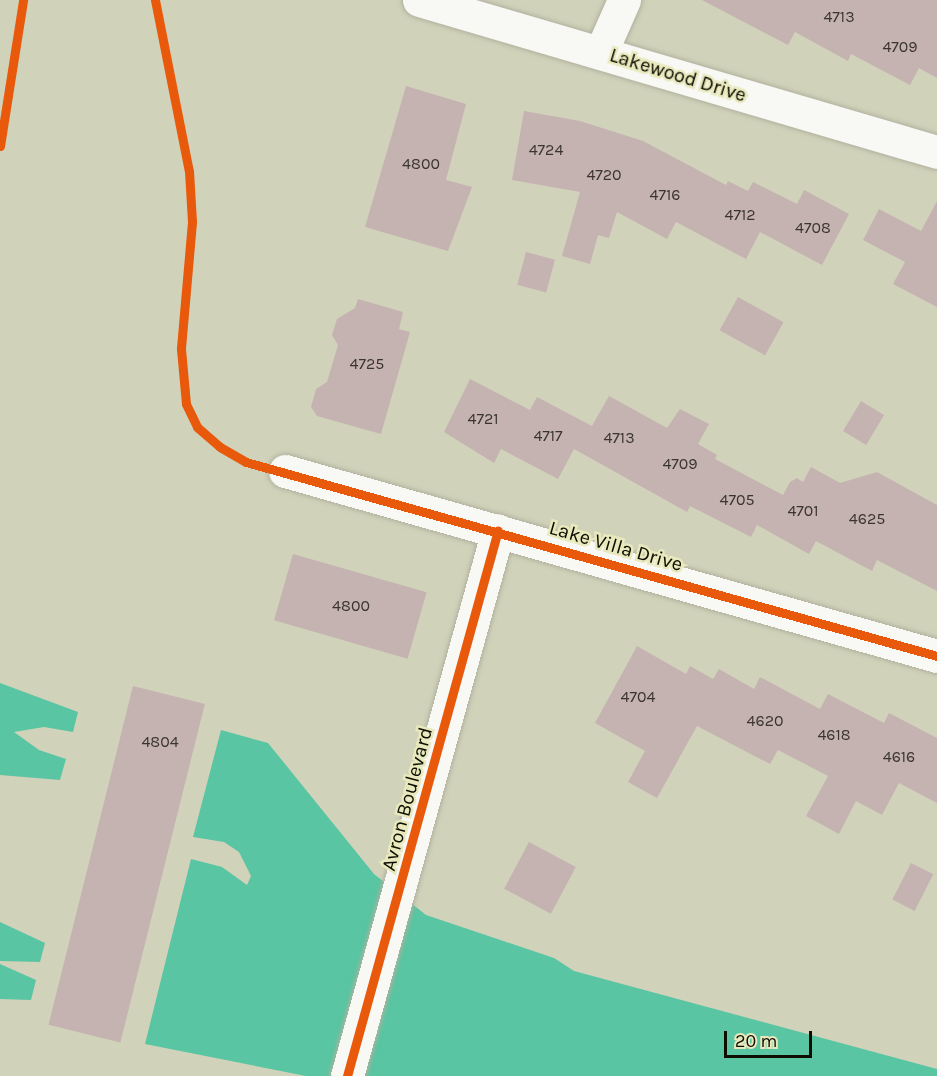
<!DOCTYPE html>
<html>
<head>
<meta charset="utf-8">
<style>
	body { margin:0 }
	#map { position:relative; width:937px; height:1076px; overflow:hidden; background:#d1d2ba; font-family:Karla,sans-serif }
	div>[style] { position:absolute }
	.water>* { inset:0; background:#59c5a2 }
	.building>* { inset:0; background:#c5b3b2; transform-origin:0 0 }
	.roads { filter:drop-shadow(0 0 2px #b1b19e) drop-shadow(0 0 2px #b1b19e) }
	.minor>* { height:33px; margin:-16.5px; padding:0 16.5px; transform-origin:16.5px; border-radius:16.5px; background:#f8f8f5 }
	.cycleway>* { height:9px; margin:-4.5px; padding:0 4.5px; transform-origin:4.5px; border-radius:4.5px; background:#e8590c }
	span { translate:-50% -50%; white-space:nowrap; text-align:center; line-height:1.15; -webkit-text-stroke:5px #e8e9bd; paint-order:stroke }
	.number-label { font-size:16px; color:#3b362d }
	.number-label span { -webkit-text-stroke-width:0 }
	.street-label { font-size:20px; color:#0d0d01 }
	.scale { position:absolute; left:724px; top:1031px; width:88px; height:27px; box-sizing:border-box; border:3px solid #0d0d01; border-top:0; padding-left:8px; font-size:18px; line-height:21px; white-space:nowrap; color:#0d0d01; -webkit-text-stroke:4px #e8e9bd; paint-order:stroke }
</style>
</head>
<body>
<div id="map">
	<div class="water">
		<div style="clip-path:polygon(0 683px,78px 712px,73px 732px,44px 727px,14px 732px,39px 750px,66px 759px,60px 780px,0 775px)"></div>
		<div style="clip-path:polygon(221px 730px,268px 743px,374px 874px,426px 915px,554px 958px,574px 971px,937px 1069px,937px 1076px,306px 1076px,145px 1044px,191px 859px,222px 867px,247px 885px,251px 876px,239px 852px,224px 842px,193px 837px)"></div>
		<div style="clip-path:polygon(0 922px,45px 943px,40px 962px,0 961px)"></div>
		<div style="clip-path:polygon(0 964px,36px 980px,31px 1000px,0 999px)"></div>
	</div>
	<div class="building">
		<div style="clip-path:polygon(702px 0,937px 0,937px 78px,919px 68px,910px 85px,851px 54px,848px 61px,795px 32px,788px 45px)"></div>
		<div style="clip-path:polygon(406px 86px,466px 104px,446px 180px,472px 187px,448px 251px,365px 227px)"></div>
		<div style="clip-path:polygon(524px 111px,580px 121px,643px 141px,726px 185px,728px 181px,748px 191px,753px 182px,797px 204px,804px 190px,849px 214px,822px 265px,760px 232px,746px 259px,676px 222px,667px 239px,617px 212px,609px 238px,598px 235px,590px 264px,562px 256px,580px 192px,512px 180px)"></div>
		<div style="clip-path:polygon(937px 201px,937px 307px,893px 284px,905px 262px,863px 240px,879px 209px,921px 231px)"></div>
		<div style="left:526px;top:252px;width:30px;height:34px;rotate:15deg"></div>
		<div style="left:738px;top:297px;width:52px;height:38px;rotate:29deg"></div>
		<div style="clip-path:polygon(358px 299px,403px 312px,399px 329px,410px 332px,381px 434px,317px 416px,311px 407px,316px 389px,327px 382px,338px 345px,332px 335px,337px 319px,355px 308px)"></div>
		<div style="clip-path:polygon(470px 379px,530px 410px,537px 397px,592px 426px,609px 396px,667px 428px,680px 409px,709px 424px,698px 444px,717px 455px,715px 459px,783px 495px,790px 482px,797px 478px,803px 482px,811px 467px,840px 483px,877px 472px,937px 505px,937px 591px,877px 560px,872px 571px,816px 541px,809px 554px,757px 525px,751px 537px,690px 506px,687px 512px,574px 449px,558px 479px,501px 449px,494px 463px,444px 432px)"></div>
		<div style="left:861px;top:401px;width:27px;height:35px;rotate:31deg"></div>
		<div style="left:293px;top:554px;width:139px;height:69px;rotate:16deg"></div>
		<div style="clip-path:polygon(637px 646px,686px 674px,690px 666px,713px 679px,719px 669px,754px 689px,760px 677px,820px 709px,828px 694px,884px 723px,889px 713px,937px 738px,937px 803px,899px 783px,882px 815px,856px 801px,839px 834px,806px 816px,828px 776px,778px 750px,770px 764px,697px 726px,657px 798px,628px 782px,645px 751px,595px 723px)"></div>
		<div style="left:133px;top:686px;width:74px;height:349px;rotate:14deg"></div>
		<div style="left:529px;top:842px;width:53px;height:53px;rotate:28deg"></div>
		<div style="left:911px;top:863px;width:25px;height:41px;rotate:27deg"></div>
	</div>
	<div class="roads">
		<div class="minor">
			<div style="left:419px;top:0;width:540px;rotate:16.35deg"></div>
			<div style="left:601px;top:52px;width:57px;rotate:-66.1deg"></div>
			<div style="left:285px;top:471px;width:678px;rotate:15.84deg"></div>
			<div style="left:347px;top:1076px;width:566px;rotate:-74.54deg"></div>
		</div>
	</div>
	<div class="cycleway">
		<div style="left:155px;top:0;width:174px;rotate:78.8deg"></div>
		<div style="left:189px;top:171px;width:51px;rotate:86.6deg"></div>
		<div style="left:192px;top:222px;width:127px;rotate:95deg"></div>
		<div style="left:181px;top:349px;width:55px;rotate:84.8deg"></div>
		<div style="left:186px;top:404px;width:25px;rotate:64deg"></div>
		<div style="left:197px;top:427px;width:30px;rotate:41deg"></div>
		<div style="left:220px;top:447px;width:30px;rotate:30deg"></div>
		<div style="left:246px;top:462px;width:718px;rotate:15.68deg"></div>
		<div style="left:0;top:146px;width:148px;rotate:-81deg"></div>
		<div style="left:347px;top:1076px;width:566px;rotate:-74.54deg"></div>
	</div>
	<div class="number-label">
		<span style="left:839px;top:17px">4713</span>
		<span style="left:900px;top:47px">4709</span>
		<span style="left:546px;top:150px">4724</span>
		<span style="left:421px;top:164px">4800</span>
		<span style="left:604px;top:175px">4720</span>
		<span style="left:665px;top:195px">4716</span>
		<span style="left:740px;top:215px">4712</span>
		<span style="left:813px;top:228px">4708</span>
		<span style="left:367px;top:364px">4725</span>
		<span style="left:483px;top:419px">4721</span>
		<span style="left:548px;top:436px">4717</span>
		<span style="left:619px;top:438px">4713</span>
		<span style="left:680px;top:464px">4709</span>
		<span style="left:737px;top:500px">4705</span>
		<span style="left:803px;top:511px">4701</span>
		<span style="left:867px;top:519px">4625</span>
		<span style="left:351px;top:606px">4800</span>
		<span style="left:638px;top:697px">4704</span>
		<span style="left:765px;top:721px">4620</span>
		<span style="left:834px;top:735px">4618</span>
		<span style="left:160px;top:742px">4804</span>
		<span style="left:899px;top:757px">4616</span>
	</div>
	<div class="street-label">
		<span style="left:678px;top:75px;rotate:17deg">Lakewood Drive</span>
		<span style="left:616px;top:546px;rotate:16deg">Lake Villa Drive</span>
		<span style="left:407px;top:799px;rotate:-75deg">Avron Boulevard</span>
	</div>
	<div class="scale">20 m</div>
</div>
</body>
</html>
